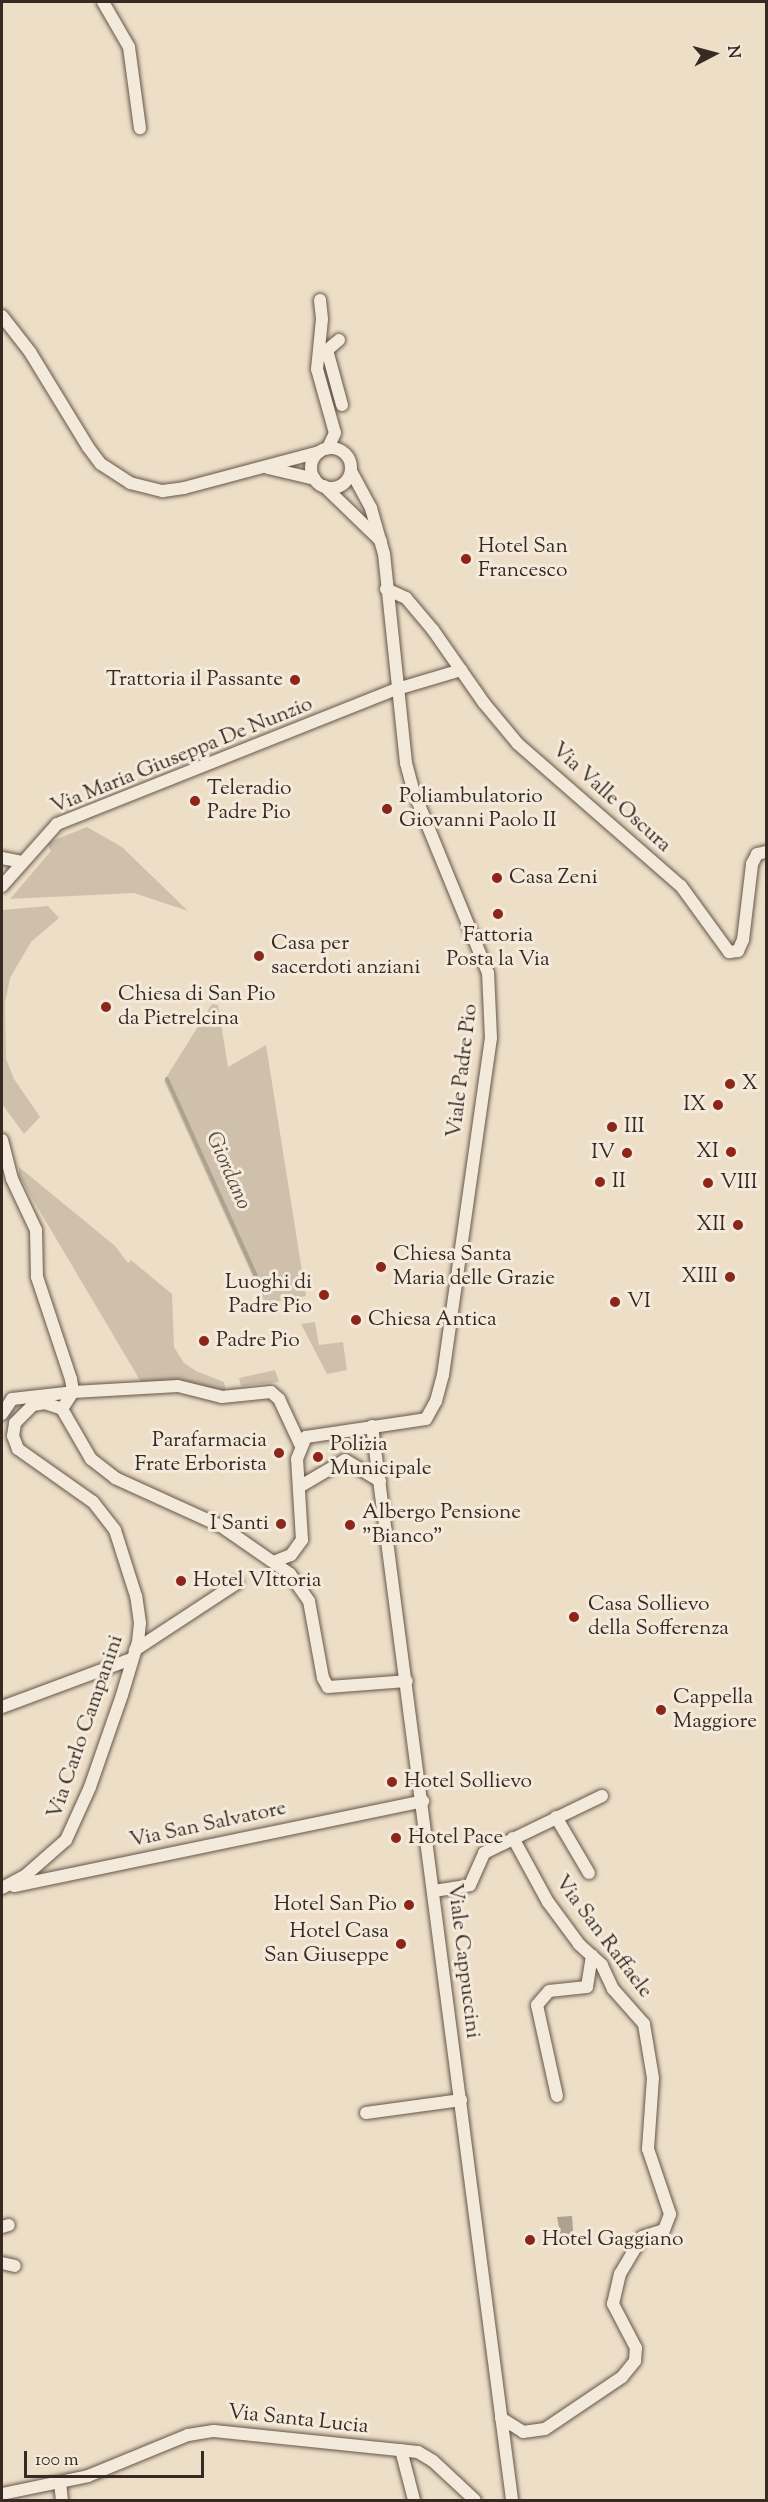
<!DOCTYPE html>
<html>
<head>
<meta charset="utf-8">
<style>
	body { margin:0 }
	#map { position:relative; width:768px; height:2502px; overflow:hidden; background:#eddfc7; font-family:"Sorts Mill Goudy",serif }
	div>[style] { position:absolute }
	.green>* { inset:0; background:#cec0ab }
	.water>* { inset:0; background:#afa18f }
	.stream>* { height:4px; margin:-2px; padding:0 2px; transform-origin:2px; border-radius:2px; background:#afa18f }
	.roads { filter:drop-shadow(0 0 2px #65564c) drop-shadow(0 0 2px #65564c) }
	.minor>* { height:12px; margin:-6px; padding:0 6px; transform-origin:6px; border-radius:6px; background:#f3eadb }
	.minor>.ring { margin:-6px; padding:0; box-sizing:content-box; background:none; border:12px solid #f3eadb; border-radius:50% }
	.dots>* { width:16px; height:16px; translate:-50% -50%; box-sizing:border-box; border:3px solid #f3eadb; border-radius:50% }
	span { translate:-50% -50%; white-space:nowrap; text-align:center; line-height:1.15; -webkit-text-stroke:6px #f3eadb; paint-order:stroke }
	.poi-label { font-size:21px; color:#382923 }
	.left { translate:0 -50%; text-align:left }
	.right { translate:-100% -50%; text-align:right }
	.street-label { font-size:21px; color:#382923 }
	.water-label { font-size:22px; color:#5c4d43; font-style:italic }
	.frame { position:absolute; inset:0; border:3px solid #382923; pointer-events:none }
	.north { position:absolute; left:684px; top:24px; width:60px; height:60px; -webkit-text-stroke:4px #f3eadb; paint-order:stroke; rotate:84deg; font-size:16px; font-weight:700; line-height:24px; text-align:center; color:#382923 }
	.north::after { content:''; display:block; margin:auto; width:21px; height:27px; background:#382923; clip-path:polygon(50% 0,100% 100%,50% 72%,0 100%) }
	.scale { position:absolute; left:24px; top:2451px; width:180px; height:27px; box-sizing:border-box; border:3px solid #382923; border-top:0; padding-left:8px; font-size:18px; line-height:21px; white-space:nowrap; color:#382923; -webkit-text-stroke:4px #f3eadb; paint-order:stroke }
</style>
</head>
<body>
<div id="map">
	<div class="green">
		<div style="clip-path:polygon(87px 827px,122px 847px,188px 911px,134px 893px,10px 899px,51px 851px,47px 843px)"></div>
		<div style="clip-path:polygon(48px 906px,59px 918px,31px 942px,10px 978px,5px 1003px,6px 1059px,14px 1079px,40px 1117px,24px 1134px,2px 1104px,2px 910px)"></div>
		<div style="clip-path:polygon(212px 1004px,218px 1005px,228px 1067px,266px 1045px,306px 1296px,268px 1303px,268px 1310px,164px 1081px)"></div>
		<div style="clip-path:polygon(19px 1167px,115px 1246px,128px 1263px,131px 1260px,172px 1294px,174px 1347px,184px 1363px,196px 1371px,224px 1382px,226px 1391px,177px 1380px,141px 1382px,19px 1176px)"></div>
		<div style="clip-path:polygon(315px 1322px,319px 1345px,343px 1342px,347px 1370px,327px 1374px,301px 1324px)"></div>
		<div style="clip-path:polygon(275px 1370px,279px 1382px,241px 1386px,239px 1378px)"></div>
	</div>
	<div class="water">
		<div style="clip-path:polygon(572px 2216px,574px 2244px,562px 2244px,557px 2217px)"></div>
	</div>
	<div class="stream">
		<div style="left:167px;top:1079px;width:216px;rotate:65.7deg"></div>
	</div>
	<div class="roads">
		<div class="minor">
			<div style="left:103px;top:2px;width:52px;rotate:60deg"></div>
			<div style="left:129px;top:47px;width:82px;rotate:82.3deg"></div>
			<div style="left:320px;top:300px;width:19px;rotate:84deg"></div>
			<div style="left:322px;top:319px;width:50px;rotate:95.7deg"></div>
			<div style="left:317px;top:369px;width:66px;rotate:74.3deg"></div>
			<div style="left:335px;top:433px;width:17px;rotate:115deg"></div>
			<div style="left:2px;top:316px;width:46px;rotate:52.1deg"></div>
			<div style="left:30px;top:352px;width:111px;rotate:58.6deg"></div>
			<div style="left:88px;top:447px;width:21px;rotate:53deg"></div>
			<div style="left:101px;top:464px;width:35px;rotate:33deg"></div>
			<div style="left:130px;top:483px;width:34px;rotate:14deg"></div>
			<div style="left:163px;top:491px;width:21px;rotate:-8deg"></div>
			<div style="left:184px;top:488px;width:140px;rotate:-14.9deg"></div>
			<div style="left:339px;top:340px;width:16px;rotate:140deg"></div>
			<div style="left:327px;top:350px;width:57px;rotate:74.7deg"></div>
			<div class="ring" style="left:311px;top:448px;width:28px;height:28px"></div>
			<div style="left:268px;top:468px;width:48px;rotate:13.2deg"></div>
			<div style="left:324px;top:486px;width:79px;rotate:44deg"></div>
			<div style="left:386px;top:589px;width:22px;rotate:24deg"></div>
			<div style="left:406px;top:598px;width:42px;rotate:49.8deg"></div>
			<div style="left:433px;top:630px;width:89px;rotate:55.1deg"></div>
			<div style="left:484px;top:703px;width:53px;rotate:50.3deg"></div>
			<div style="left:518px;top:744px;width:216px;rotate:41.1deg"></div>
			<div style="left:681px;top:886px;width:82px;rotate:54deg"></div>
			<div style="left:729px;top:952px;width:9px;rotate:-6deg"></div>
			<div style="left:738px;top:951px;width:12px;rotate:-66deg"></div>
			<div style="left:743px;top:940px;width:77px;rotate:-83.2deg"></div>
			<div style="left:752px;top:864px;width:11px;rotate:-63deg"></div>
			<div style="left:757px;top:854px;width:9px;rotate:-13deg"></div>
			<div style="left:2px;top:858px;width:20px;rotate:11deg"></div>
			<div style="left:2px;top:886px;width:83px;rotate:-48.4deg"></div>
			<div style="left:57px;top:824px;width:366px;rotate:-21.7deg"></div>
			<div style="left:397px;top:689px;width:67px;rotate:-16.5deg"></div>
			<div style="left:2px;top:1140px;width:40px;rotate:75.6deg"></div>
			<div style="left:12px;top:1179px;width:56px;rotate:64.8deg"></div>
			<div style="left:36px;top:1230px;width:47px;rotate:88.8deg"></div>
			<div style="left:37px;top:1277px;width:108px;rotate:71.6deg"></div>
			<div style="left:71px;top:1379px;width:13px;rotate:81deg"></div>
			<div style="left:73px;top:1392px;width:20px;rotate:123deg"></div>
			<div style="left:2px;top:1414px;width:18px;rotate:-56deg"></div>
			<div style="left:12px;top:1399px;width:61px;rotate:-6.5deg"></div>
			<div style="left:73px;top:1392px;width:105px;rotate:-3.3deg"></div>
			<div style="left:178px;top:1386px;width:45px;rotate:14deg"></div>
			<div style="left:222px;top:1397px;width:49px;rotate:-5.8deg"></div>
			<div style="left:271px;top:1392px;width:11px;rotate:41deg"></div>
			<div style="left:279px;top:1399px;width:50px;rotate:65deg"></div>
			<div style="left:372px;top:1426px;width:1083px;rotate:82.57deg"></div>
			<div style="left:299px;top:1487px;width:53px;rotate:-30.4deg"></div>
			<div style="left:345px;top:1460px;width:41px;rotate:31deg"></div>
			<div style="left:276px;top:1561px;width:16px;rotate:-22deg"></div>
			<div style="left:291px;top:1555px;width:19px;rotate:-54deg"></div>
			<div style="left:302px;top:1540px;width:81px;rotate:-93.5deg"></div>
			<div style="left:297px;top:1459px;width:24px;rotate:-68deg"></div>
			<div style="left:306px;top:1437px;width:121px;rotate:-8.5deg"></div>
			<div style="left:426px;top:1419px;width:21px;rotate:-61deg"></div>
			<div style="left:436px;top:1401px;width:27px;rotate:-75deg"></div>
			<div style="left:443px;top:1375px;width:340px;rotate:-81.9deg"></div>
			<div style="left:491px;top:1038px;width:65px;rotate:-92.6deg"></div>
			<div style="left:488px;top:973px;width:195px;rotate:-112.3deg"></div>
			<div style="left:414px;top:793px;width:31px;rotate:-105deg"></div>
			<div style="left:406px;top:763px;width:210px;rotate:-96deg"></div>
			<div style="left:384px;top:554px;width:48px;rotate:-105.8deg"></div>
			<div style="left:371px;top:508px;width:42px;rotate:-118.4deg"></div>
			<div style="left:135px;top:1650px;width:122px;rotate:-33.3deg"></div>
			<div style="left:2px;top:1707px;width:138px;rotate:-20.4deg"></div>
			<div style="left:556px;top:1817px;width:65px;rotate:59.5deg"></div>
			<div style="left:14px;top:1886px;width:418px;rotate:-11.7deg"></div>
			<div style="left:2px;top:1888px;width:27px;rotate:-28deg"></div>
			<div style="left:26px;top:1875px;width:53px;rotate:-41.2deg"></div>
			<div style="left:66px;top:1840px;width:58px;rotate:-65.6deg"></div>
			<div style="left:90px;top:1787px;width:97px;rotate:-70.8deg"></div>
			<div style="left:122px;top:1695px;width:55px;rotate:-73.2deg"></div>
			<div style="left:138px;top:1642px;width:19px;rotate:-84deg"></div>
			<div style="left:140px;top:1623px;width:27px;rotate:-98deg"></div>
			<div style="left:136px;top:1596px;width:69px;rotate:-107.7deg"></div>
			<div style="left:115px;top:1530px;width:36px;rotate:-128deg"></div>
			<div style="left:93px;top:1502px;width:92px;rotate:-144.8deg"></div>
			<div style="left:18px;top:1449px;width:14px;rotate:-111deg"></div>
			<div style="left:13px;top:1436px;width:13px;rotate:-81deg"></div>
			<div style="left:15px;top:1423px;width:25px;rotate:-45deg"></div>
			<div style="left:33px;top:1405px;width:12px;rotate:-9deg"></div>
			<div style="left:45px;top:1403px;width:18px;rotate:19deg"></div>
			<div style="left:62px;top:1409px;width:58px;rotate:59.9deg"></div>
			<div style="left:91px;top:1459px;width:31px;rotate:38deg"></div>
			<div style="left:115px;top:1478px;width:116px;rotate:24.4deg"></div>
			<div style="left:221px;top:1526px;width:84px;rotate:34.8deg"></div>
			<div style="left:290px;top:1574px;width:33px;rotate:55deg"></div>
			<div style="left:309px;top:1601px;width:78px;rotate:79.7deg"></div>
			<div style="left:323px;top:1678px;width:10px;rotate:61deg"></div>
			<div style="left:328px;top:1687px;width:79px;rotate:-4.3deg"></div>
			<div style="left:434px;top:1891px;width:36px;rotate:-9deg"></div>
			<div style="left:470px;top:1885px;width:35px;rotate:-66deg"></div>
			<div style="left:484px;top:1853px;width:131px;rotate:-25.8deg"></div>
			<div style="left:557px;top:2096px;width:93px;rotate:-102.4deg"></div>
			<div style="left:537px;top:2005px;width:18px;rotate:-49deg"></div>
			<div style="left:549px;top:1991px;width:38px;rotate:-6deg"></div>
			<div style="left:587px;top:1987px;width:32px;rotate:-81deg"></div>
			<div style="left:366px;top:2113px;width:96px;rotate:-7.8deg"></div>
			<div style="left:2px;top:2227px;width:7px;rotate:-16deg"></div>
			<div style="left:2px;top:2263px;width:13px;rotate:13deg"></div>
			<div style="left:501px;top:2418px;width:26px;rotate:32deg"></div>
			<div style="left:523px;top:2432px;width:22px;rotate:-8deg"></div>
			<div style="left:545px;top:2429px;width:93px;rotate:-34deg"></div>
			<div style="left:622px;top:2377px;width:21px;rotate:-51deg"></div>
			<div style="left:635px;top:2361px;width:13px;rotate:-86deg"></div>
			<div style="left:636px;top:2348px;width:50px;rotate:-117.6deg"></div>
			<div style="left:613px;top:2304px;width:31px;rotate:-77deg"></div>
			<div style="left:620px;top:2274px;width:43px;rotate:-59.3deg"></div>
			<div style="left:642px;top:2237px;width:23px;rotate:-18deg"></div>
			<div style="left:664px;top:2230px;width:17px;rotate:-69deg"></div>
			<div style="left:670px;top:2214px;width:69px;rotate:-108.7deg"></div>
			<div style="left:648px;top:2149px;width:71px;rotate:-86deg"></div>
			<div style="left:653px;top:2078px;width:55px;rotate:-99.5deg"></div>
			<div style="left:644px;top:2024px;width:47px;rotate:-131.5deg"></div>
			<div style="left:613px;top:1989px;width:26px;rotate:-115deg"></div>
			<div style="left:602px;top:1965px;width:31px;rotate:-138deg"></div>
			<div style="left:579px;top:1944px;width:52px;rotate:-126.4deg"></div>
			<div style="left:548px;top:1902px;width:73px;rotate:-118.7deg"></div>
			<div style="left:401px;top:2450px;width:52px;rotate:75.4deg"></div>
			<div style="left:60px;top:2482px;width:18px;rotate:84deg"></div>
			<div style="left:2px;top:2494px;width:88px;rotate:-11.8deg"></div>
			<div style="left:88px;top:2476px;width:108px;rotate:-22.3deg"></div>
			<div style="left:188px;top:2435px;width:26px;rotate:-9deg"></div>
			<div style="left:214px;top:2431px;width:205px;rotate:5.9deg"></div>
			<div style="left:418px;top:2452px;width:17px;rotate:31deg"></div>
			<div style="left:433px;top:2461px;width:57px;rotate:42.9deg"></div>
		</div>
	</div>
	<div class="dots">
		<div style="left:466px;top:559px;background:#8f2418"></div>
		<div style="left:295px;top:680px;background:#8f2418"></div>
		<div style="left:195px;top:801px;background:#8f2418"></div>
		<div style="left:387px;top:809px;background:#8f2418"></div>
		<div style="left:497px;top:878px;background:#8f2418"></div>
		<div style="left:498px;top:914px;background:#8f2418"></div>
		<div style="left:259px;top:956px;background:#8f2418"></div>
		<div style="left:106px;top:1007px;background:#8f2418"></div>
		<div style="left:730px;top:1084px;background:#8f2418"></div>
		<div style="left:718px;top:1105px;background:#8f2418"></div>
		<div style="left:612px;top:1127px;background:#8f2418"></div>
		<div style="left:731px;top:1152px;background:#8f2418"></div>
		<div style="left:627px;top:1153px;background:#8f2418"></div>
		<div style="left:600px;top:1182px;background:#8f2418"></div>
		<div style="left:708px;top:1183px;background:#8f2418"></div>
		<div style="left:738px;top:1225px;background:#8f2418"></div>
		<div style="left:381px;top:1267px;background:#8f2418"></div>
		<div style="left:730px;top:1277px;background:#8f2418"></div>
		<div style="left:324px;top:1295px;background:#8f2418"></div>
		<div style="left:615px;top:1302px;background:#8f2418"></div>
		<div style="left:356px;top:1320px;background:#8f2418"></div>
		<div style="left:204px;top:1341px;background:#8f2418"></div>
		<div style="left:279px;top:1453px;background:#8f2418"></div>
		<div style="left:318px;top:1457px;background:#8f2418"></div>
		<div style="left:281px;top:1524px;background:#8f2418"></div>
		<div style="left:350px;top:1525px;background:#8f2418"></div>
		<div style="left:181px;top:1581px;background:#8f2418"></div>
		<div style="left:574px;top:1617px;background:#8f2418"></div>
		<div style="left:661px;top:1710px;background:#8f2418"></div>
		<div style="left:392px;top:1782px;background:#8f2418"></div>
		<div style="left:396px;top:1838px;background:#8f2418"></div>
		<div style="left:409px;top:1905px;background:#8f2418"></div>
		<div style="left:401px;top:1944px;background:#8f2418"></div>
		<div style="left:530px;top:2240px;background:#8f2418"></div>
	</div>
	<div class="poi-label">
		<span class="left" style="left:478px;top:559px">Hotel San<br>Francesco</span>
		<span class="right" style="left:283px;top:680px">Trattoria il Passante</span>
		<span class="left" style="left:207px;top:801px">Teleradio<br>Padre Pio</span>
		<span class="left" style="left:399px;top:809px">Poliambulatorio<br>Giovanni Paolo II</span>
		<span class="left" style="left:509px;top:878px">Casa Zeni</span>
		<span style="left:498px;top:948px">Fattoria<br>Posta la Via</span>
		<span class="left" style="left:271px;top:956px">Casa per<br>sacerdoti anziani</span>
		<span class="left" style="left:118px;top:1007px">Chiesa di San Pio<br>da Pietrelcina</span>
		<span class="left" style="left:742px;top:1084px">X</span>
		<span class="right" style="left:706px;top:1105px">IX</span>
		<span class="left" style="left:624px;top:1127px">III</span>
		<span class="right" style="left:719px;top:1152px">XI</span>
		<span class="right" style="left:615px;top:1153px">IV</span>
		<span class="left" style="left:612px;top:1182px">II</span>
		<span class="left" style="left:720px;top:1183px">VIII</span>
		<span class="right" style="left:726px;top:1225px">XII</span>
		<span class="left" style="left:393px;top:1267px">Chiesa Santa<br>Maria delle Grazie</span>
		<span class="right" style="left:718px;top:1277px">XIII</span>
		<span class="right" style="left:312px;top:1295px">Luoghi di<br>Padre Pio</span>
		<span class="left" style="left:627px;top:1302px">VI</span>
		<span class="left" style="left:368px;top:1320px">Chiesa Antica</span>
		<span class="left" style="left:216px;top:1341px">Padre Pio</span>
		<span class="right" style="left:267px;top:1453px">Parafarmacia<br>Frate Erborista</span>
		<span class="left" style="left:330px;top:1457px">Polizia<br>Municipale</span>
		<span class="left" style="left:362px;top:1525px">Albergo Pensione<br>"Bianco"</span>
		<span class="right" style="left:269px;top:1524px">I Santi</span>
		<span class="left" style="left:193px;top:1581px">Hotel VIttoria</span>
		<span class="left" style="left:588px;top:1617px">Casa Sollievo<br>della Sofferenza</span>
		<span class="left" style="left:673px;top:1710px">Cappella<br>Maggiore</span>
		<span class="left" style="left:404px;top:1782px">Hotel Sollievo</span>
		<span class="left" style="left:408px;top:1838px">Hotel Pace</span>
		<span class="right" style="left:397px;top:1905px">Hotel San Pio</span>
		<span class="right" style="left:389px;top:1944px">Hotel Casa<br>San Giuseppe</span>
		<span class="left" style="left:542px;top:2240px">Hotel Gaggiano</span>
	</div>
	<div class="street-label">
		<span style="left:182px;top:756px;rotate:-22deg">Via Maria Giuseppa De Nunzio</span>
		<span style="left:611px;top:798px;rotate:42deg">Via Valle Oscura</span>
		<span style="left:463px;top:1071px;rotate:-83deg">Viale Padre Pio</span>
		<span style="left:86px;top:1727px;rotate:-71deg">Via Carlo Campanini</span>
		<span style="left:208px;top:1825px;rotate:-12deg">Via San Salvatore</span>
		<span style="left:603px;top:1937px;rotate:53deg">Via San Raffaele</span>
		<span style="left:463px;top:1961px;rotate:83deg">Viale Cappuccini</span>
		<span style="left:298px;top:2420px;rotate:6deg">Via Santa Lucia</span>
	</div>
	<div class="water-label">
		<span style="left:227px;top:1171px;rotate:66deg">Giordano</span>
	</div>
	<div class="frame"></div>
	<div class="north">N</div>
	<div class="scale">100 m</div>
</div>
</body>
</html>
